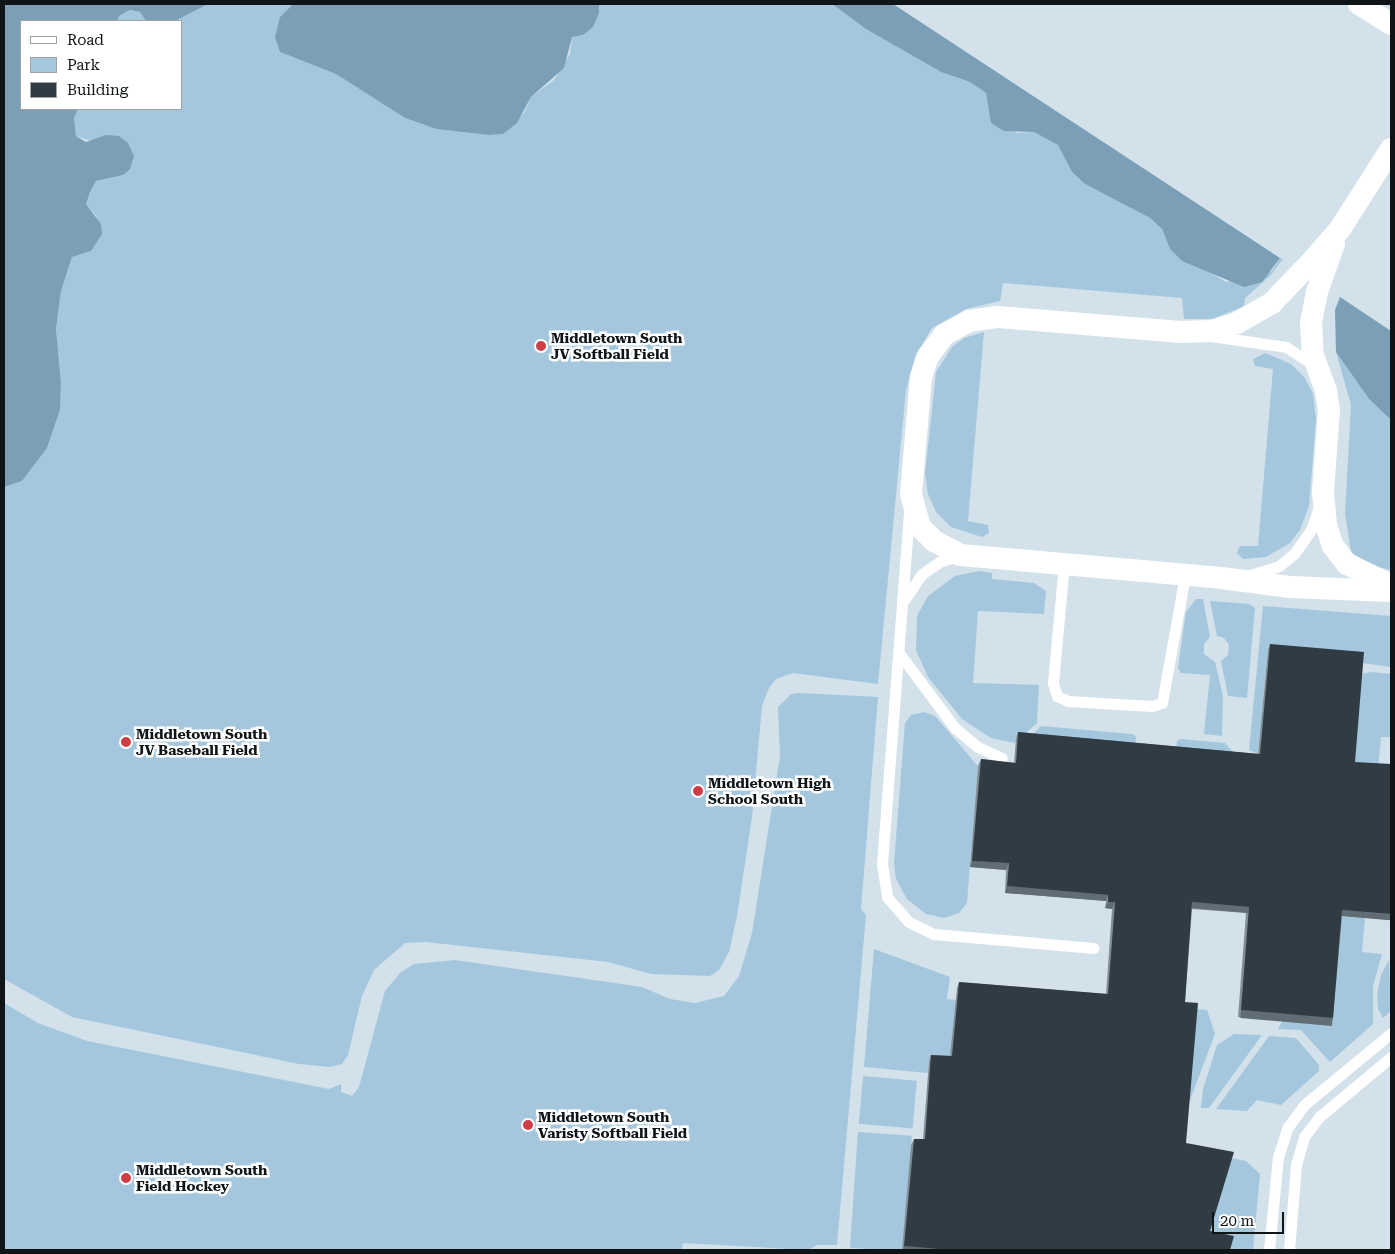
<!DOCTYPE html>
<html>
<head>
<meta charset="utf-8">
<style>
	body { margin:0 }
	#map { position:relative; width:1395px; height:1254px; overflow:hidden; background:#d3e1eb; font-family:"Roboto Serif",serif }
	div>[style] { position:absolute }
	.green>* { inset:0; background:#a4c7de; transform-origin:0 0 }
	.forest>* { inset:0; background:#7a9fb7 }
	.service>* { height:11px; margin:-5.5px; padding:0 5.5px; transform-origin:5.5px; border-radius:5.5px; background:#fff }
	.minor>* { height:22px; margin:-11px; padding:0 11px; transform-origin:11px; border-radius:11px; background:#fff }
	.wall>* { inset:0; background:#828e97 }
	.shaded-wall>* { inset:0; background:#616d75; transform-origin:0 0 }
	.building>* { inset:0; background:#303b43 }
	.dots>* { width:14px; height:14px; translate:-50% -50%; box-sizing:border-box; border:2px solid #fff; border-radius:50% }
	span { translate:-50% -50%; white-space:nowrap; text-align:center; line-height:1.15; -webkit-text-stroke:5px #fff; paint-order:stroke }
	.poi-label { font-size:14px; color:#0f1417; font-weight:700 }
	.left { translate:0 -50%; text-align:left }
	.frame { position:absolute; inset:0; border:5px solid #0f1417; pointer-events:none }
	.legend { position:absolute; left:20px; top:20px; width:162px; height:90px; box-sizing:border-box; background:#fff; border:1px solid #9fa1a2; margin:0; padding:6px 9px; list-style:none; font-size:15px; color:#0f1417 }
	.legend li { display:flex; align-items:center; gap:10px; height:25px }
	.legend b { width:25px; border:1px solid #9fa1a2 }
	.scale { position:absolute; left:1212px; top:1212px; width:72px; height:22px; box-sizing:border-box; border:2px solid #0f1417; border-top:0; padding-left:6px; font-size:15px; line-height:18px; white-space:nowrap; color:#0f1417; -webkit-text-stroke:4px #fff; paint-order:stroke }
</style>
</head>
<body>
<div id="map">
	<div class="green">
		<div style="clip-path:polygon(208px 4px,293px 4px,280px 17px,280px 52px,336px 74px,405px 118px,436px 129px,489px 135px,503px 134px,524px 113px,531px 97px,554px 80px,570px 54px,572px 37px,583px 35px,599px 13px,599px 4px,832px 4px,866px 29px,941px 72px,970px 82px,986px 93px,992px 124px,1018px 133px,1034px 132px,1059px 145px,1072px 172px,1085px 184px,1150px 218px,1162px 229px,1170px 249px,1182px 261px,1198px 265px,1226px 282px,1272px 271px,1280px 258px,1283px 259px,1270px 276px,1245px 298px,1244px 306px,1213px 319px,1184px 319px,1182px 298px,1003px 283px,1000px 301px,966px 309px,932px 328px,915px 356px,906px 390px,878px 684px,793px 673px,776px 679px,769px 688px,762px 706px,752px 817px,737px 916px,729px 952px,719px 970px,710px 976px,651px 974px,608px 962px,426px 942px,405px 943px,374px 970px,362px 996px,348px 1055px,342px 1064px,330px 1067px,299px 1064px,72px 1017px,4px 979px,4px 487px,22px 481px,47px 448px,60px 410px,61px 383px,56px 329px,61px 291px,72px 257px,91px 251px,97px 217px,86px 204px,96px 181px,123px 175px,91px 141px,76px 136px,74px 118px,78px 109px,181px 109px,181px 21px,175px 21px)"></div>
		<div style="clip-path:polygon(130px 10px,140px 12px,146px 21px,117px 21px,119px 16px)"></div>
		<div style="clip-path:polygon(984px 332px,968px 521px,988px 525px,989px 533px,982px 537px,951px 527px,936px 512px,928px 494px,925px 474px,936px 372px,952px 347px,964px 338px)"></div>
		<div style="clip-path:polygon(1336px 352px,1369px 399px,1391px 420px,1391px 570px,1372px 566px,1351px 552px,1345px 513px,1351px 405px)"></div>
		<div style="clip-path:polygon(1265px 353px,1291px 364px,1305px 378px,1313px 394px,1316px 419px,1309px 506px,1300px 530px,1290px 543px,1266px 557px,1243px 559px,1237px 553px,1240px 546px,1258px 546px,1273px 369px,1255px 366px,1253px 359px)"></div>
		<div style="clip-path:polygon(979px 571px,992px 573px,992px 579px,1034px 583px,1046px 591px,1044px 614px,978px 611px,973px 683px,1039px 685px,1037px 723px,1015px 743px,991px 738px,962px 719px,928px 677px,916px 650px,917px 616px,928px 596px,955px 576px)"></div>
		<div style="clip-path:polygon(1196px 599px,1203px 599px,1210px 637px,1204px 644px,1204px 654px,1215px 662px,1223px 696px,1222px 736px,1204px 734px,1210px 675px,1181px 673px,1178px 668px,1186px 612px)"></div>
		<div style="clip-path:polygon(1210px 601px,1250px 604px,1255px 608px,1247px 698px,1228px 696px,1221px 661px,1228px 655px,1229px 645px,1224px 638px,1217px 636px)"></div>
		<div style="clip-path:polygon(1263px 606px,1391px 616px,1391px 667px,1268px 650px,1258px 754px,1249px 750px)"></div>
		<div style="clip-path:polygon(1371px 672px,1391px 674px,1391px 737px,1381px 737px,1378px 770px,1353px 768px,1360px 674px)"></div>
		<div style="clip-path:polygon(800px 693px,878px 697px,861px 909px,866px 915px,837px 1245px,817px 1245px,808px 1250px,683px 1243px,682px 1249px,695px 1250px,4px 1250px,4px 1003px,38px 1023px,87px 1041px,329px 1089px,341px 1084px,341px 1092px,352px 1096px,359px 1087px,385px 991px,400px 973px,414px 964px,455px 960px,587px 979px,642px 987px,670px 999px,695px 1003px,724px 996px,739px 976px,752px 933px,780px 756px,778px 707px,791px 694px)"></div>
		<div style="clip-path:polygon(924px 712px,935px 716px,978px 766px,967px 903px,959px 913px,944px 918px,926px 914px,907px 899px,896px 879px,894px 863px,905px 723px,911px 715px)"></div>
		<div style="clip-path:polygon(1041px 726px,1132px 734px,1136px 736px,1135px 749px,1030px 737px)"></div>
		<div style="clip-path:polygon(1181px 739px,1225px 743px,1233px 752px,1176px 753px,1177px 741px)"></div>
		<div style="clip-path:polygon(1340px 916px,1365px 918px,1362px 952px,1382px 954px,1373px 986px,1373px 1024px,1330px 1062px,1301px 1030px,1278px 1029px)"></div>
		<div style="clip-path:polygon(874px 949px,950px 977px,947px 999px,956px 1000px,950px 1062px,929px 1061px,928px 1073px,864px 1067px)"></div>
		<div style="clip-path:polygon(1389px 960px,1391px 1011px,1383px 1018px,1378px 1009px,1377px 995px,1381px 975px)"></div>
		<div style="clip-path:polygon(1195px 1009px,1207px 1010px,1215px 1034px,1187px 1108px)"></div>
		<div style="clip-path:polygon(1234px 1034px,1262px 1035px,1209px 1108px,1201px 1108px,1203px 1089px,1217px 1045px)"></div>
		<div style="clip-path:polygon(1269px 1036px,1296px 1038px,1319px 1065px,1319px 1071px,1281px 1105px,1257px 1100px,1247px 1111px,1216px 1109px)"></div>
		<div style="left:863px;top:1076px;width:54px;height:48px;rotate:5deg"></div>
		<div style="left:858px;top:1132px;width:54px;height:116px;rotate:4deg"></div>
		<div style="clip-path:polygon(1231px 1158px,1246px 1161px,1260px 1174px,1253px 1250px,1229px 1250px,1207px 1238px)"></div>
	</div>
	<div class="forest">
		<div style="clip-path:polygon(4px 4px,208px 4px,175px 21px,146px 21px,140px 12px,130px 10px,119px 16px,117px 21px,21px 21px,21px 109px,78px 109px,74px 118px,76px 136px,86px 142px,106px 135px,119px 136px,128px 143px,134px 156px,130px 169px,123px 175px,96px 181px,90px 193px,86px 204px,101px 224px,102px 234px,91px 251px,72px 257px,61px 291px,56px 329px,61px 383px,60px 410px,47px 448px,22px 481px,4px 487px)"></div>
		<div style="clip-path:polygon(293px 4px,599px 4px,599px 13px,593px 27px,583px 35px,572px 37px,564px 68px,531px 97px,517px 123px,503px 134px,489px 135px,436px 129px,405px 118px,336px 74px,280px 52px,275px 37px,280px 17px)"></div>
		<div style="clip-path:polygon(832px 4px,893px 4px,1280px 258px,1262px 282px,1244px 287px,1182px 261px,1170px 249px,1162px 229px,1150px 218px,1085px 184px,1072px 172px,1058px 145px,1034px 132px,1004px 131px,991px 123px,986px 93px,970px 82px,941px 72px,866px 29px)"></div>
		<div style="clip-path:polygon(1340px 297px,1391px 331px,1391px 420px,1369px 399px,1336px 352px,1335px 310px)"></div>
	</div>
	<div class="service">
		<div style="left:1211px;top:336px;width:76px;rotate:8.3deg"></div>
		<div style="left:1286px;top:347px;width:33px;rotate:33deg"></div>
		<div style="left:909px;top:513px;width:352px;rotate:94.4deg"></div>
		<div style="left:882px;top:864px;width:33px;rotate:81deg"></div>
		<div style="left:887px;top:897px;width:33px;rotate:49deg"></div>
		<div style="left:909px;top:922px;width:28px;rotate:26deg"></div>
		<div style="left:934px;top:934px;width:160px;rotate:5deg"></div>
		<div style="left:1064px;top:564px;width:120px;rotate:95.3deg"></div>
		<div style="left:1053px;top:683px;width:14px;rotate:73deg"></div>
		<div style="left:1057px;top:696px;width:12px;rotate:24deg"></div>
		<div style="left:1068px;top:701px;width:84px;rotate:3.4deg"></div>
		<div style="left:1152px;top:706px;width:10px;rotate:-17deg"></div>
		<div style="left:1162px;top:703px;width:130px;rotate:-79.8deg"></div>
		<div style="left:1250px;top:575px;width:30px;rotate:-17deg"></div>
		<div style="left:1279px;top:566px;width:19px;rotate:-39deg"></div>
		<div style="left:1294px;top:554px;width:32px;rotate:-55deg"></div>
		<div style="left:1312px;top:528px;width:23px;rotate:-72deg"></div>
		<div style="left:905px;top:599px;width:30px;rotate:-56deg"></div>
		<div style="left:922px;top:574px;width:21px;rotate:-35deg"></div>
		<div style="left:939px;top:562px;width:20px;rotate:-18deg"></div>
		<div style="left:899px;top:653px;width:94px;rotate:53.3deg"></div>
		<div style="left:955px;top:728px;width:30px;rotate:40deg"></div>
		<div style="left:978px;top:747px;width:26px;rotate:25deg"></div>
		<div style="left:1269px;top:1250px;width:93px;rotate:-84.5deg"></div>
		<div style="left:1278px;top:1157px;width:32px;rotate:-72deg"></div>
		<div style="left:1288px;top:1127px;width:27px;rotate:-54deg"></div>
		<div style="left:1304px;top:1105px;width:113px;rotate:-39.6deg"></div>
		<div style="left:1289px;top:1250px;width:85px;rotate:-85.3deg"></div>
		<div style="left:1296px;top:1165px;width:29px;rotate:-74deg"></div>
		<div style="left:1304px;top:1137px;width:25px;rotate:-53deg"></div>
		<div style="left:1319px;top:1117px;width:94px;rotate:-39.8deg"></div>
	</div>
	<div class="minor">
		<div style="left:1359px;top:4px;width:38px;rotate:32deg"></div>
		<div style="left:1391px;top:149px;width:95px;rotate:122.5deg"></div>
		<div style="left:1340px;top:229px;width:40px;rotate:131deg"></div>
		<div style="left:1314px;top:259px;width:61px;rotate:133.7deg"></div>
		<div style="left:1272px;top:303px;width:40px;rotate:150.3deg"></div>
		<div style="left:1237px;top:323px;width:28px;rotate:163deg"></div>
		<div style="left:1210px;top:331px;width:29px;rotate:178deg"></div>
		<div style="left:1181px;top:332px;width:185px;rotate:-175.3deg"></div>
		<div style="left:997px;top:317px;width:28px;rotate:172deg"></div>
		<div style="left:969px;top:321px;width:29px;rotate:151deg"></div>
		<div style="left:944px;top:335px;width:26px;rotate:127deg"></div>
		<div style="left:928px;top:356px;width:22px;rotate:108deg"></div>
		<div style="left:921px;top:377px;width:117px;rotate:94.9deg"></div>
		<div style="left:911px;top:494px;width:34px;rotate:75deg"></div>
		<div style="left:920px;top:527px;width:20px;rotate:45deg"></div>
		<div style="left:934px;top:541px;width:30px;rotate:28deg"></div>
		<div style="left:960px;top:555px;width:262px;rotate:5deg"></div>
		<div style="left:1221px;top:578px;width:70px;rotate:7.4deg"></div>
		<div style="left:1290px;top:587px;width:101px;rotate:2.3deg"></div>
		<div style="left:1334px;top:244px;width:51px;rotate:109.5deg"></div>
		<div style="left:1317px;top:292px;width:31px;rotate:101deg"></div>
		<div style="left:1311px;top:322px;width:33px;rotate:87deg"></div>
		<div style="left:1313px;top:355px;width:38px;rotate:70deg"></div>
		<div style="left:1326px;top:391px;width:19px;rotate:81deg"></div>
		<div style="left:1329px;top:410px;width:81px;rotate:94.2deg"></div>
		<div style="left:1323px;top:491px;width:34px;rotate:85deg"></div>
		<div style="left:1326px;top:525px;width:22px;rotate:72deg"></div>
		<div style="left:1333px;top:546px;width:23px;rotate:52deg"></div>
		<div style="left:1347px;top:564px;width:49px;rotate:25.5deg"></div>
	</div>
	<div class="wall">
		<div style="clip-path:polygon(1270px 644px,1355px 762px,1391px 920px,1342px 916px,1333px 1018px,1330px 1025px,1238px 1017px,1246px 913px,1192px 909px,1185px 1002px,1186px 1143px,1210px 1231px,1230px 1250px,902px 1250px,911px 1145px,914px 1139px,923px 1139px,929px 1061px,931px 1055px,950px 1056px,957px 988px,959px 982px,1106px 994px,1112px 909px,1105px 908px,1106px 901px,1005px 893px,1006px 870px,970px 867px,978px 766px,981px 759px,1014px 763px,1016px 739px,1018px 732px,1258px 754px,1268px 650px)"></div>
	</div>
	<div class="shaded-wall">
		<div style="clip-path:polygon(972px 861px,1009px 863px,1006px 870px,970px 867px)"></div>
		<div style="clip-path:polygon(1007px 886px,1108px 895px,1106px 901px,1005px 893px)"></div>
		<div style="clip-path:polygon(1108px 902px,1115px 902px,1112px 909px,1105px 908px)"></div>
		<div style="left:1192px;top:902px;width:57px;height:6px;rotate:5deg"></div>
		<div style="left:1342px;top:910px;width:49px;height:6px;rotate:5deg"></div>
		<div style="left:1241px;top:1010px;width:92px;height:8px;rotate:5deg"></div>
		<div style="clip-path:polygon(904px 1246px,950px 1250px,903px 1250px)"></div>
	</div>
	<div class="building">
		<div style="clip-path:polygon(1270px 644px,1364px 652px,1355px 762px,1391px 764px,1391px 914px,1342px 910px,1333px 1018px,1241px 1010px,1249px 907px,1192px 902px,1185px 1002px,1198px 1003px,1186px 1143px,1234px 1152px,1210px 1231px,1234px 1236px,1230px 1250px,950px 1250px,904px 1246px,914px 1139px,925px 1139px,931px 1055px,952px 1056px,959px 982px,1108px 994px,1115px 902px,1108px 902px,1108px 895px,1007px 886px,1009px 863px,972px 861px,981px 759px,1016px 763px,1018px 732px,1260px 754px)"></div>
	</div>
	<div class="dots">
		<div style="left:541px;top:346px;background:#ce3e47"></div>
		<div style="left:126px;top:742px;background:#ce3e47"></div>
		<div style="left:698px;top:791px;background:#ce3e47"></div>
		<div style="left:528px;top:1125px;background:#ce3e47"></div>
		<div style="left:126px;top:1178px;background:#ce3e47"></div>
	</div>
	<div class="poi-label">
		<span class="left" style="left:551px;top:346px">Middletown South<br>JV Softball Field</span>
		<span class="left" style="left:136px;top:742px">Middletown South<br>JV Baseball Field</span>
		<span class="left" style="left:708px;top:791px">Middletown High<br>School South</span>
		<span class="left" style="left:538px;top:1125px">Middletown South<br>Varisty Softball Field</span>
		<span class="left" style="left:136px;top:1178px">Middletown South<br>Field Hockey</span>
	</div>
	<div class="frame"></div>
	<ul class="legend">
	<li><b style="height:6px;background:#fff"></b>Road</li>
	<li><b style="height:14px;background:#a4c7de"></b>Park</li>
	<li><b style="height:14px;background:#303b43"></b>Building</li>
	</ul>
	<div class="scale">20 m</div>
</div>
</body>
</html>
